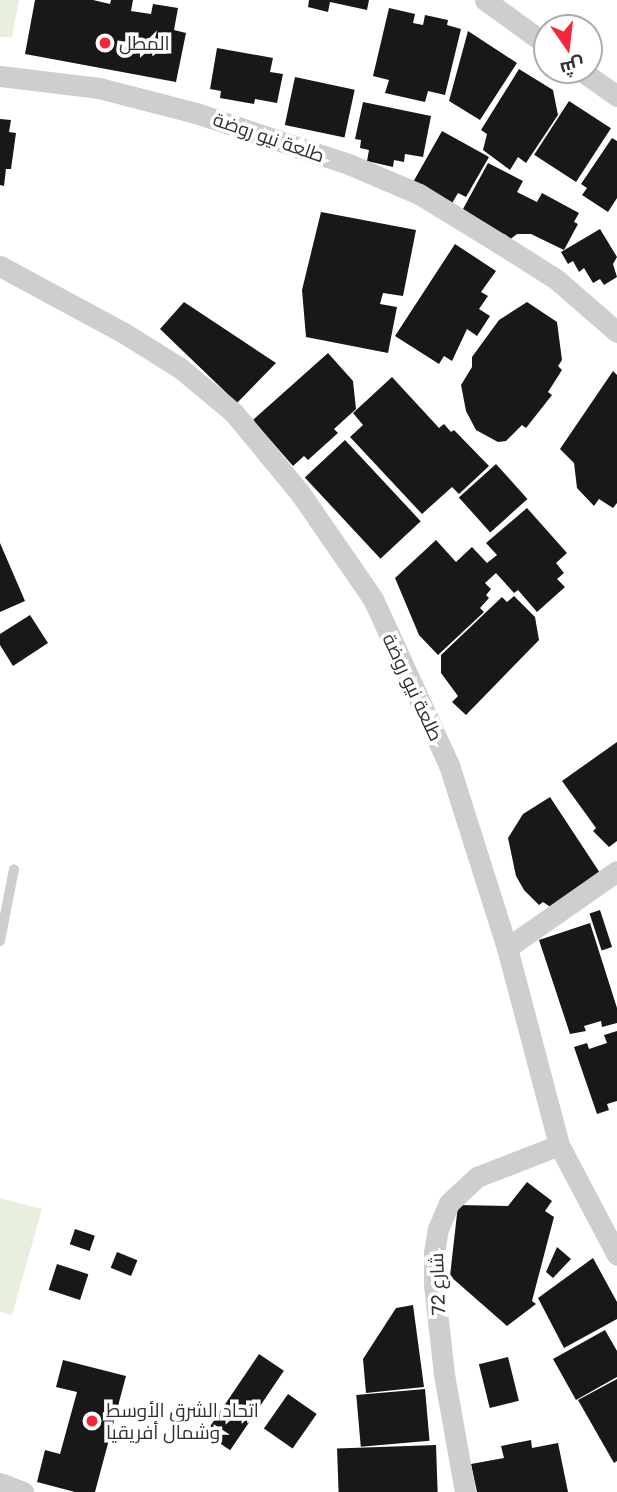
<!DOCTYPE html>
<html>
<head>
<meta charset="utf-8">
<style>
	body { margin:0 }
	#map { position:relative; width:617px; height:1492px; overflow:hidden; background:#fff; font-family:"Golos Text",Cairo,sans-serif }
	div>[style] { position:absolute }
	.green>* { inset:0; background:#e7efde }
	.building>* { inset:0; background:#181818; transform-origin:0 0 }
	.lane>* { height:10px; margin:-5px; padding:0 5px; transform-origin:5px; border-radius:5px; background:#cecece }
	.street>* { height:21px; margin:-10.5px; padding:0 10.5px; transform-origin:10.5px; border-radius:10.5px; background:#cecece }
	.dots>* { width:19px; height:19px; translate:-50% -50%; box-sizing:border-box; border:4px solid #fff; border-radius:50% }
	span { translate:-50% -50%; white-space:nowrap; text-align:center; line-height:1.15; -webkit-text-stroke:7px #fff; paint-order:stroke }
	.poi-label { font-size:19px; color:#313131 }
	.left { translate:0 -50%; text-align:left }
	.street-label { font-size:19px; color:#313131 }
	.north { position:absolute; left:533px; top:14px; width:70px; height:70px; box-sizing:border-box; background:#fff; border:2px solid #adadad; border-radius:50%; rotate:166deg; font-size:19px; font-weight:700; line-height:28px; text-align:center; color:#313131 }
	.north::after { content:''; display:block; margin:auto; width:24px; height:32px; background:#f52639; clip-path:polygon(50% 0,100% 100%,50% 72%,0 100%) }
</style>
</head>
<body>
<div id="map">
	<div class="green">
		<div style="clip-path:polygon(0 0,19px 0,12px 37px,0 37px)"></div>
		<div style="clip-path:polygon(0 1198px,42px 1209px,12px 1315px,0 1312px)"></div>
	</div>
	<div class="building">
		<div style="clip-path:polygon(35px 0,93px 0,110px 4px,111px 0,133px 0,131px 11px,151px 14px,153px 4px,178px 8px,174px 30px,186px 33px,176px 82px,25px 54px)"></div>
		<div style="clip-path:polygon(309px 0,369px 0,367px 10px,330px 2px,328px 12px,308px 7px)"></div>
		<div style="clip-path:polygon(389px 8px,415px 14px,413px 23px,423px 25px,425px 15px,448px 20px,447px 25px,461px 29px,445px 95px,428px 91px,425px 102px,385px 93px,389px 80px,373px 76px)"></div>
		<div style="clip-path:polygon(468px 31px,517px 63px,480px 120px,449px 101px)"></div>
		<div style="clip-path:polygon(217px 48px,273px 58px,270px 72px,283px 74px,277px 103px,255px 99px,254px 104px,220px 98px,221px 91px,210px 89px)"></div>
		<div style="clip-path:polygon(519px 69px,553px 90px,558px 115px,526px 163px,518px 157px,510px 170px,483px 150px,487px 134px,481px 130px)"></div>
		<div style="left:295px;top:77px;width:61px;height:49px;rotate:12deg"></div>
		<div style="left:569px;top:101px;width:50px;height:64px;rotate:33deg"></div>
		<div style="clip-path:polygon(363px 102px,431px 116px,423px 157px,405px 154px,404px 162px,394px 160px,393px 167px,367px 161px,369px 150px,360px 148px,361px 140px,355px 139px)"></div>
		<div style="clip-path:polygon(0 119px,11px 120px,9px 132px,16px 133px,11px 169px,6px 169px,4px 186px,0 185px)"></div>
		<div style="clip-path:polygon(442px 131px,489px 157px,466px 197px,458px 193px,451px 205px,412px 184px)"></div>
		<div style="clip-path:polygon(612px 138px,617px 141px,617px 198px,608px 212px,582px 195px,587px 188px,581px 184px)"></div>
		<div style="clip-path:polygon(488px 163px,523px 181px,517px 192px,537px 202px,542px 193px,579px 213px,574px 222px,578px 224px,564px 250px,531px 234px,517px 234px,508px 241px,463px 209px)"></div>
		<div style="clip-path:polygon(321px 212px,416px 230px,403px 296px,383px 293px,380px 304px,397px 307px,388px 353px,306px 337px,302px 290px)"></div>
		<div style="clip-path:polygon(600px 229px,617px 257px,613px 264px,617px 277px,604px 285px,600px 279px,593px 283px,584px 268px,579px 272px,573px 261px,568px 264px,561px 252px)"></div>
		<div style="clip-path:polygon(455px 244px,496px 271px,481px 292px,488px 296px,479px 309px,490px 316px,477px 336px,467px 329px,452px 361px,444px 356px,439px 364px,395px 336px)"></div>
		<div style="clip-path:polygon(184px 302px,276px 363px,237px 403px,160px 329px)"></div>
		<div style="clip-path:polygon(527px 302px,557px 322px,562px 360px,558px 366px,562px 370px,548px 392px,552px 395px,526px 428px,522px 425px,506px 441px,498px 442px,476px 430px,466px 411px,461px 385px,472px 367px,472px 357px,499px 320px)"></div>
		<div style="clip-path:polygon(328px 353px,353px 381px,356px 409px,334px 429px,338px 433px,308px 460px,304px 456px,293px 466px,253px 420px)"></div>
		<div style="clip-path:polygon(613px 371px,617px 375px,617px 503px,613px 508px,599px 499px,594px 506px,577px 488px,574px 463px,560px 449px)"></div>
		<div style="clip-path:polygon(392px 377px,439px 428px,444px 424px,451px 432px,454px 430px,489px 466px,459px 494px,452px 487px,422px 514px,350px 437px,363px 425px,353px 413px)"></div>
		<div style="left:345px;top:440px;width:111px;height:55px;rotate:47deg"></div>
		<div style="left:496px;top:464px;width:47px;height:50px;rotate:48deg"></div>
		<div style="clip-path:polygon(527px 508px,567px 553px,556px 563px,564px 573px,557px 579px,565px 587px,537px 612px,518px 590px,514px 593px,496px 573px,485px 583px,491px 589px,486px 595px,489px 598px,480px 608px,484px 612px,438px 655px,419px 635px,395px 578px,436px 540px,456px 562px,472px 547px,487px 563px,497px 555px,486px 543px)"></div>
		<div style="clip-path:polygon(0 543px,25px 601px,0 612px)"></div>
		<div style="clip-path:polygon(514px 596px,535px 617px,539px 640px,466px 715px,452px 702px,458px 696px,441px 673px,441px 655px,502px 597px,507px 602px)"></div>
		<div style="clip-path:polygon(30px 615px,48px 643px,13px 666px,0 645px,0 634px)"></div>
		<div style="clip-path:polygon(617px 742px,617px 841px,609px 847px,593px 831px,596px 828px,562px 781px)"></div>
		<div style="clip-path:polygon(550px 797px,602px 876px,552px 908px,543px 902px,539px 905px,524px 890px,516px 876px,508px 838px,523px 814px)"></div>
		<div style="left:600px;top:910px;width:39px;height:11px;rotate:72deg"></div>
		<div style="clip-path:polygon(590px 923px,617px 1008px,617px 1023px,602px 1027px,601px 1021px,584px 1026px,586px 1031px,570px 1034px,539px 940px)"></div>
		<div style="clip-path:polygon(617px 1031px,617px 1101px,607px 1104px,609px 1110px,597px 1114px,574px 1047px,587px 1043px,589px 1049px,607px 1043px,604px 1035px)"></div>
		<div style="clip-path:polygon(527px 1182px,552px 1201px,545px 1211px,554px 1217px,532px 1301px,536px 1304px,507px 1326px,450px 1276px,458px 1205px,508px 1206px)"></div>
		<div style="left:75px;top:1229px;width:21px;height:16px;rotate:19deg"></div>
		<div style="clip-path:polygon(557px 1247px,571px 1259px,553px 1278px,546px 1272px)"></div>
		<div style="left:117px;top:1252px;width:22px;height:17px;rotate:22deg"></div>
		<div style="clip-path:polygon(593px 1258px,617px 1302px,617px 1319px,564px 1348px,538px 1298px)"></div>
		<div style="left:57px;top:1264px;width:33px;height:27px;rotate:18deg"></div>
		<div style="clip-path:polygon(413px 1305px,424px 1387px,366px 1393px,363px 1359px,396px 1308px)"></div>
		<div style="clip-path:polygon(605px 1330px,617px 1351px,617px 1377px,576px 1400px,553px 1359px)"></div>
		<div style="left:259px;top:1354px;width:30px;height:96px;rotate:34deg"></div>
		<div style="left:508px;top:1357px;width:45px;height:30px;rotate:76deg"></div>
		<div style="clip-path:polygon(63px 1360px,126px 1376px,95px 1492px,75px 1492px,37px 1482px,45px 1450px,60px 1454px,77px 1392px,56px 1387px)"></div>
		<div style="clip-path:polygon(617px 1379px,617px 1461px,614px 1463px,578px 1400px)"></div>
		<div style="left:425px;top:1389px;width:52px;height:69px;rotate:85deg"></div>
		<div style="left:288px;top:1394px;width:35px;height:42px;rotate:35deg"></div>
		<div style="clip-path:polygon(531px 1440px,532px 1448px,558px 1443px,568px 1492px,477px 1492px,471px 1464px,504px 1458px,501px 1446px)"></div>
		<div style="left:436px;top:1445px;width:47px;height:99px;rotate:88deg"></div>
	</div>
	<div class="lane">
		<div style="left:0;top:941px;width:73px;rotate:-79deg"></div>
	</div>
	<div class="street">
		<div style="left:485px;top:0;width:77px;rotate:36deg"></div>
		<div style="left:580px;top:70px;width:45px;rotate:35.1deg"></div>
		<div style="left:0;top:76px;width:100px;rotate:6.9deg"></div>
		<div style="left:99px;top:88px;width:100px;rotate:14.5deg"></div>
		<div style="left:196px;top:113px;width:163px;rotate:18.5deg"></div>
		<div style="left:351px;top:165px;width:74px;rotate:23.1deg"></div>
		<div style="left:419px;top:194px;width:94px;rotate:31.5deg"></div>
		<div style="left:499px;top:243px;width:67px;rotate:32.3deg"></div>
		<div style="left:556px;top:279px;width:81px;rotate:41deg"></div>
		<div style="left:0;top:266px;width:141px;rotate:28.4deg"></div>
		<div style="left:124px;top:333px;width:66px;rotate:32deg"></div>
		<div style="left:180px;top:368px;width:70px;rotate:39.8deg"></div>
		<div style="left:234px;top:413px;width:104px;rotate:50.5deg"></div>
		<div style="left:300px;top:493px;width:129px;rotate:55.4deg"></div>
		<div style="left:373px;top:599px;width:183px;rotate:65.4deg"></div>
		<div style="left:449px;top:765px;width:192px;rotate:72.4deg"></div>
		<div style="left:507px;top:948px;width:204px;rotate:75.2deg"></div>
		<div style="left:559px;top:1145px;width:124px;rotate:62.2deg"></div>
		<div style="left:507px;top:948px;width:134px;rotate:-35deg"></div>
		<div style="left:0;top:1483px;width:25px;rotate:21deg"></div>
		<div style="left:465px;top:1492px;width:120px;rotate:-100.1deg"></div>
		<div style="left:444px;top:1374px;width:90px;rotate:-96.4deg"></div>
		<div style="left:434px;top:1285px;width:32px;rotate:-90deg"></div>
		<div style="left:434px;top:1253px;width:24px;rotate:-81deg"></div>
		<div style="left:438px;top:1229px;width:28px;rotate:-67deg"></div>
		<div style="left:449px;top:1203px;width:38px;rotate:-43deg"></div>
		<div style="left:477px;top:1177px;width:88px;rotate:-21.3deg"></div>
	</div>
	<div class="dots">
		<div style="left:105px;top:43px;background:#f52639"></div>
		<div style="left:92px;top:1421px;background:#f52639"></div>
	</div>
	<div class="poi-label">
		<span class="left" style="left:119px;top:43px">المطل</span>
		<span class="left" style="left:106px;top:1421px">اتحاد الشرق الأوسط<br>وشمال أفريقيا</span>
	</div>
	<div class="street-label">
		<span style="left:269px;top:137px;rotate:19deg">طلعة نيو روضة</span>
		<span style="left:413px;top:687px;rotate:65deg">طلعة نيو روضة</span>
		<span style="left:437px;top:1284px;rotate:-92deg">شارع 72</span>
	</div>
	<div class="north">ش</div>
</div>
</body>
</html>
